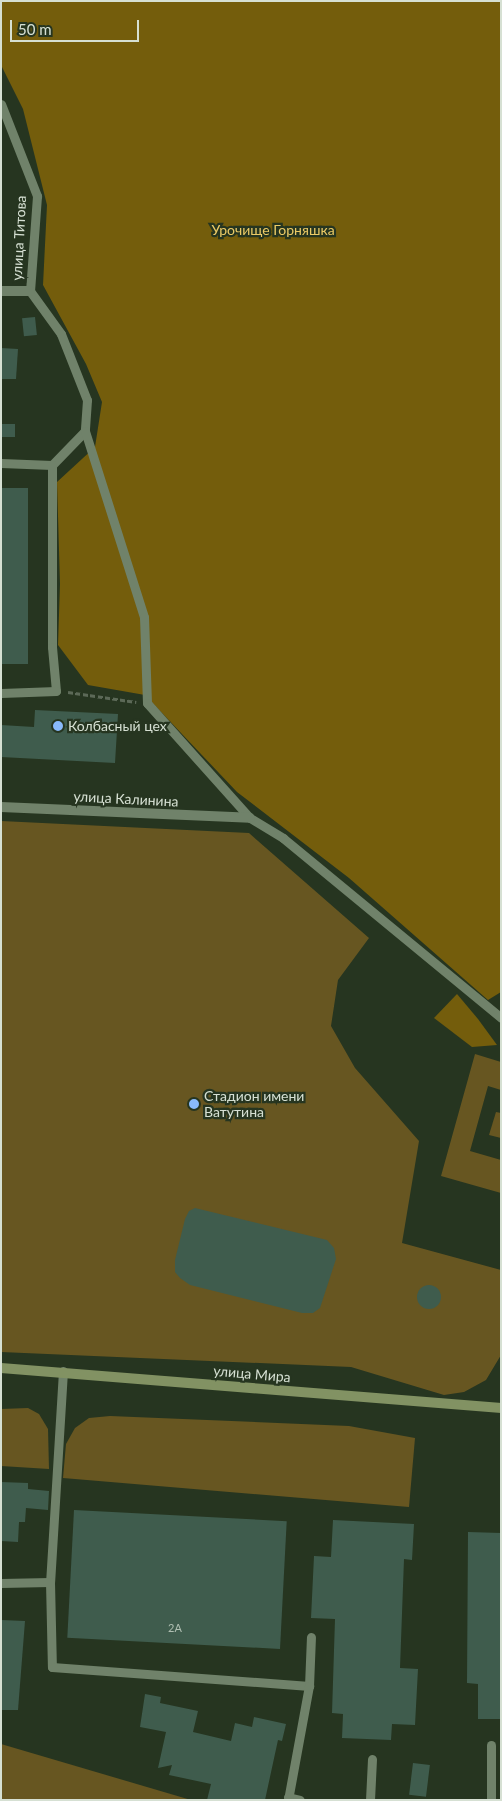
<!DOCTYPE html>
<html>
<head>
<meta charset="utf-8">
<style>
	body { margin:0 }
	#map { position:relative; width:502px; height:1801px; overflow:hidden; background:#263520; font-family:Lato,sans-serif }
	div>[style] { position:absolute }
	.green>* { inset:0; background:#675621 }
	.forest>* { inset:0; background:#745d0c }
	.building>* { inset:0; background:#3f5c4d; transform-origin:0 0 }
	.round { border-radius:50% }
	.path>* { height:3px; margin-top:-1.5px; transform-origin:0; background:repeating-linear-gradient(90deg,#5c6957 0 5px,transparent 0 7.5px) }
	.lane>* { height:9px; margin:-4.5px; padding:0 4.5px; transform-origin:4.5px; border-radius:4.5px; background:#70826a }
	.street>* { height:10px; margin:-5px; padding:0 5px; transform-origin:5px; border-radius:5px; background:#70826a }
	.secondary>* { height:10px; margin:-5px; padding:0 5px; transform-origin:5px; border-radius:5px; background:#829263 }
	.dots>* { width:14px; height:14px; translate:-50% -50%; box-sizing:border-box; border:2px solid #263520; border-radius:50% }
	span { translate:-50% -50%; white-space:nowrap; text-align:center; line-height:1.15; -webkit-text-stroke:4.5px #263520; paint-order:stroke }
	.number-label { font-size:11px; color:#b0bfb2 }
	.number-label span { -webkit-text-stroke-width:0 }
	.park-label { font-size:14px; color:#ebca66 }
	.street-label { font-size:14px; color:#d6e0d3 }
	.poi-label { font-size:14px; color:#d6e0d3 }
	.left { translate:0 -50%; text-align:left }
	.frame { position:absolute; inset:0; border:2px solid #d6e0d3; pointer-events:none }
	.scale { position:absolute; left:10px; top:20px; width:129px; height:22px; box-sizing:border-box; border:2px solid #d6e0d3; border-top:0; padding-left:6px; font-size:15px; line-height:18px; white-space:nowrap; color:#d6e0d3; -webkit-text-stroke:4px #263520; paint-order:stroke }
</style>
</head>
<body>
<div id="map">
	<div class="green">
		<div style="clip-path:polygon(1px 821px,249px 833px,369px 938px,338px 980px,331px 1026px,355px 1068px,419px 1141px,402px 1243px,501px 1270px,501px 1355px,486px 1380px,464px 1392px,444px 1395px,351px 1367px,1px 1352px)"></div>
		<div style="clip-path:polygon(475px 1054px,501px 1062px,501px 1090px,488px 1086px,470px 1151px,501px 1160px,501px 1193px,441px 1176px)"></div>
		<div style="clip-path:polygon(496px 1112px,501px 1113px,501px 1138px,489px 1135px)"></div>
		<div style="clip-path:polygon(28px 1408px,39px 1414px,48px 1429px,49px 1469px,1px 1466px,1px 1409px)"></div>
		<div style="clip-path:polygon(110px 1416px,349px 1426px,415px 1438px,409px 1507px,63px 1478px,66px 1444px,75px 1428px,89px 1418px)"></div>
		<div style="clip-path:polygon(1px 1744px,191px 1800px,1px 1800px)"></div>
	</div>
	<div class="forest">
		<div style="clip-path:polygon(1px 1px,501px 1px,501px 992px,488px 1000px,349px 878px,237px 792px,145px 695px,88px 685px,58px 645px,60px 584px,57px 482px,95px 447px,102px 402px,86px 364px,43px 285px,47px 205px,23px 109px,1px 65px)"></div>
		<div style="clip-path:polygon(457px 994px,478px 1019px,497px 1045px,472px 1047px,434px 1018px)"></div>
	</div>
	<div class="building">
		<div style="left:35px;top:317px;width:18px;height:13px;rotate:84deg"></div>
		<div style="clip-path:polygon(1px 348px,18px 349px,16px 379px,1px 379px)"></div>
		<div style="left:1px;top:424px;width:14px;height:13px"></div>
		<div style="left:1px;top:488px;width:27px;height:176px"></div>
		<div style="clip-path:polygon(35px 710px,118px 714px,115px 763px,1px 757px,1px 725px,34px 727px)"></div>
		<div style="clip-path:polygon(195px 1208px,327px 1240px,334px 1248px,336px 1259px,320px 1308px,313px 1313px,302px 1313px,190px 1285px,180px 1278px,175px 1272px,175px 1260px,185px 1219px,189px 1211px)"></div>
		<div class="round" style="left:417px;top:1285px;width:24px;height:24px"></div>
		<div style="clip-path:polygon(1px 1482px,28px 1483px,28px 1489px,49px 1491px,48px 1510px,26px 1508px,25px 1522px,19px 1522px,18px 1542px,1px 1541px)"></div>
		<div style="left:74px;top:1510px;width:213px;height:128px;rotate:3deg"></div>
		<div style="clip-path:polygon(333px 1520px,414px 1524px,412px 1560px,404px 1559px,400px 1668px,418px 1669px,415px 1725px,392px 1724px,391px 1740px,342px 1738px,343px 1714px,332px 1713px,335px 1619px,311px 1618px,314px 1556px,331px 1557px)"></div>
		<div style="clip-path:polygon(468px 1532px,501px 1533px,501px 1719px,478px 1719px,478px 1684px,467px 1683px)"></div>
		<div style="clip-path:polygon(1px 1620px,25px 1621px,18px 1710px,1px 1710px)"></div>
		<div style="clip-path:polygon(145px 1694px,161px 1697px,160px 1703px,198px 1711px,193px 1732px,231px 1741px,235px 1723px,252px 1727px,254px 1717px,286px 1724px,282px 1741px,278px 1740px,265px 1800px,207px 1800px,211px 1784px,169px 1775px,172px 1765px,158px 1768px,166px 1732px,140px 1727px)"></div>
		<div style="left:413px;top:1763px;width:17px;height:32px;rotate:7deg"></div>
	</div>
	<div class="path">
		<div style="left:68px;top:692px;width:69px;rotate:8.4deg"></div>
	</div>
	<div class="lane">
		<div style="left:1px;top:104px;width:99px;rotate:68.6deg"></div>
		<div style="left:37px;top:196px;width:95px;rotate:94.2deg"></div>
		<div style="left:30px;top:291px;width:53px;rotate:54.2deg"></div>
		<div style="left:61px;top:334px;width:71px;rotate:68.5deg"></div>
		<div style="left:87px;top:400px;width:31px;rotate:94deg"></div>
		<div style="left:85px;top:431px;width:47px;rotate:134.1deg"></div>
		<div style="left:52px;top:465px;width:182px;rotate:90deg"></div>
		<div style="left:52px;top:647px;width:44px;rotate:84.8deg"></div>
		<div style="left:56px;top:691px;width:55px;rotate:177.9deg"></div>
		<div style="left:85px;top:431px;width:195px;rotate:72.4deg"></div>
		<div style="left:144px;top:617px;width:86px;rotate:88deg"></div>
		<div style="left:147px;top:703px;width:154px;rotate:48.2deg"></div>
		<div style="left:250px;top:818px;width:39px;rotate:31deg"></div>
		<div style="left:283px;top:838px;width:283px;rotate:39.5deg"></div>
		<div style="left:1px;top:463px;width:51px;rotate:2.2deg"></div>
		<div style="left:63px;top:1371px;width:211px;rotate:93.5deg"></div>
		<div style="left:50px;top:1582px;width:85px;rotate:88.7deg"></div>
		<div style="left:52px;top:1667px;width:258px;rotate:4.2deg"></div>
		<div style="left:309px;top:1686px;width:49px;rotate:-87.7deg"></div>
		<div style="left:1px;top:1583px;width:49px;rotate:-1.2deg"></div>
		<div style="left:491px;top:1745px;width:55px;rotate:90deg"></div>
		<div style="left:288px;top:1797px;width:12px;rotate:14deg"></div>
		<div style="left:288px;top:1800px;width:116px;rotate:-79.6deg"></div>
		<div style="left:370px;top:1800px;width:41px;rotate:-87.2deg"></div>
	</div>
	<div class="street">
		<div style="left:1px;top:291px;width:29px"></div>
		<div style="left:1px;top:807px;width:249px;rotate:2.5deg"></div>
	</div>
	<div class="secondary">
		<div style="left:1px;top:1368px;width:502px;rotate:4.57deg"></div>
	</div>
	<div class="dots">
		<div style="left:58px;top:726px;background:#89bafc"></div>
		<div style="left:194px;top:1104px;background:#89bafc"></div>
	</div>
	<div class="number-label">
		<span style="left:175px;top:1628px">2А</span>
	</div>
	<div class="park-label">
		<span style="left:273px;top:230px">Урочище Горняшка</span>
	</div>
	<div class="street-label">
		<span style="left:19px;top:238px;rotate:-87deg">улица Титова</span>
		<span style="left:126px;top:799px;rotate:3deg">улица Калинина</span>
		<span style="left:252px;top:1374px;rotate:5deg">улица Мира</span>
	</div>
	<div class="poi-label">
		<span class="left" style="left:68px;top:726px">Колбасный цех</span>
		<span class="left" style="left:204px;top:1104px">Стадион имени<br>Ватутина</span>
	</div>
	<div class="frame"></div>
	<div class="scale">50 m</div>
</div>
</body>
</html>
